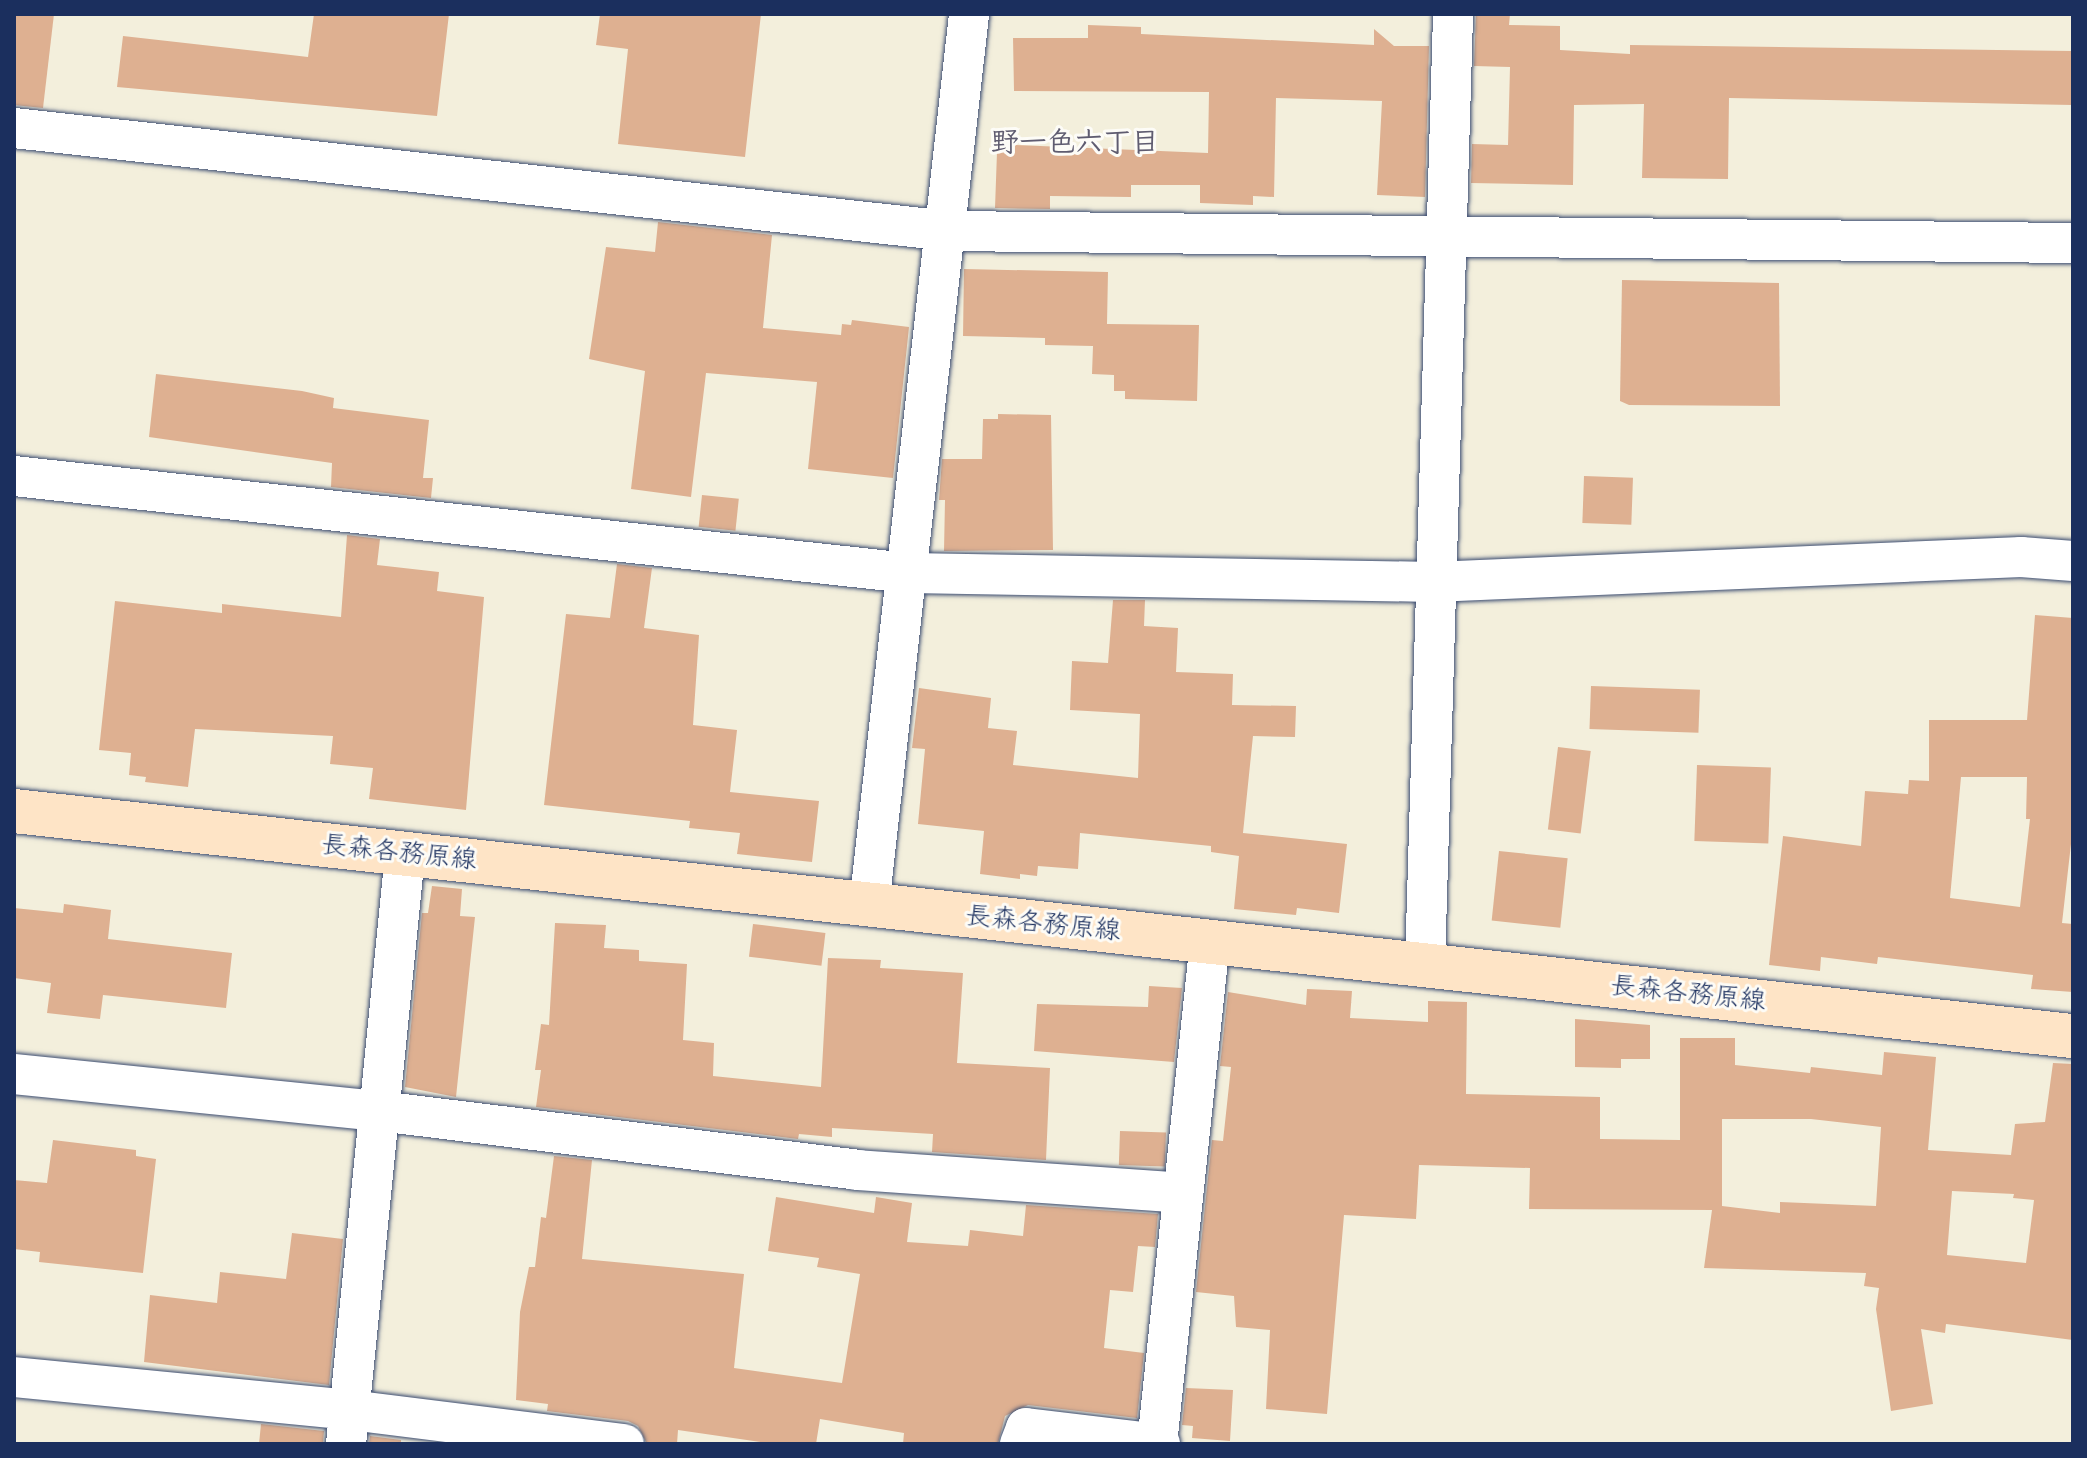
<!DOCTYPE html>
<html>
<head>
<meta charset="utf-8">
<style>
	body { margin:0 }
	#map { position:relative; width:2087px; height:1458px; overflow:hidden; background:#f3efdc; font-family:"Comic Neue","Klee One",sans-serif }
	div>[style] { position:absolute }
	.building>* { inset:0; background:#deb091; transform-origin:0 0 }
	.roads { filter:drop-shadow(0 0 2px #3b4c71) drop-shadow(0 0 2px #3b4c71) }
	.street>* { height:40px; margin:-20px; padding:0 20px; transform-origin:20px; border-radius:20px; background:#fff }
	.secondary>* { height:44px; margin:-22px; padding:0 22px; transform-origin:22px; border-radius:22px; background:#fee4c6 }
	span { translate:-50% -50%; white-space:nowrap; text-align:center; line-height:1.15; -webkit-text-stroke:6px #fdfcf7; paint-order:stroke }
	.street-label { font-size:26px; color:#1b2f5e }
	.neighbourhood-label { font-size:28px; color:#5f5c70; font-weight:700 }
	.frame { position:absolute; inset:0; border:16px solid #1b2f5e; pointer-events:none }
</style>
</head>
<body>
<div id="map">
	<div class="building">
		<div style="clip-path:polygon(14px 14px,54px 14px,43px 108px,14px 105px)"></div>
		<div style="clip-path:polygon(314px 14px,449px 14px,437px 116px,117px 87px,123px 36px,308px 57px)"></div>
		<div style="clip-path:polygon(600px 14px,761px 14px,745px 157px,618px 144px,628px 49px,596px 45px)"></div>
		<div style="clip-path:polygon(1476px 14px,1510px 14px,1509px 25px,1560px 26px,1560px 50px,1630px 54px,1630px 45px,2073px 51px,2073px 105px,1729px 98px,1728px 179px,1642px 178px,1644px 104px,1574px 105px,1573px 185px,1471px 183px,1472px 144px,1508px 145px,1510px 67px,1474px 66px)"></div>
		<div style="clip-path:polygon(1088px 25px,1141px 27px,1141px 34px,1374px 45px,1374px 29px,1394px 46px,1429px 46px,1425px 197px,1377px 195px,1382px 101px,1276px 98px,1274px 197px,1253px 196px,1253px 205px,1200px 203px,1200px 185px,1131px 185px,1131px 197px,1050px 196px,1050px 209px,995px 208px,997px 152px,1015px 153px,1015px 145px,1208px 153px,1209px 92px,1014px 91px,1013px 38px,1088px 38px)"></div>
		<div style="clip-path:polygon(658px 222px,772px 235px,763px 328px,841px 335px,842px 324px,851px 325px,852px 320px,909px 327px,893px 478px,808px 469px,817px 382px,706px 373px,691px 497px,631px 489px,645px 371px,589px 359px,606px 247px,655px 252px)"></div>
		<div style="clip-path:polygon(964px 269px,1108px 272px,1107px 324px,1199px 325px,1197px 401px,1125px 399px,1125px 391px,1114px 391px,1114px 375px,1092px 374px,1093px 346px,1045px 345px,1045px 338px,963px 336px)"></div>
		<div style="clip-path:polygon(1622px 280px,1779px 283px,1780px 406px,1629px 405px,1620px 401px)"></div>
		<div style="clip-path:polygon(156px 374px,302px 391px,334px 398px,333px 408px,429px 420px,423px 478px,433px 478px,431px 498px,331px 487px,332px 463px,149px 437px)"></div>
		<div style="clip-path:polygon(998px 414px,1051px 415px,1053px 550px,944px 551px,945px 500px,939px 500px,942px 459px,982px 459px,983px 419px,998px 419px)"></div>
		<div style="left:1584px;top:476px;width:49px;height:47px;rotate:2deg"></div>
		<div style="left:702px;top:495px;width:37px;height:32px;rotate:6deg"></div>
		<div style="clip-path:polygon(347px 535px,380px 539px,377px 565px,439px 572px,437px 591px,484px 597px,466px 810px,369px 799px,373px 768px,330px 764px,333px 736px,195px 729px,188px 787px,145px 782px,146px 777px,129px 775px,131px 753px,99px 750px,115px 601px,222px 613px,222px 604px,341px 617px)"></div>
		<div style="clip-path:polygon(617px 564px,652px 568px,644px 628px,699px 635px,693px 725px,737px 730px,730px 792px,819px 801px,812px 862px,737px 854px,740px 833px,689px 828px,690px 821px,544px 805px,566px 614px,610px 618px)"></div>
		<div style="clip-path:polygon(1113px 600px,1145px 600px,1144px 626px,1178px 628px,1176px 672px,1233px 674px,1232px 705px,1296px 706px,1295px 737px,1253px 736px,1243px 833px,1347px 844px,1339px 913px,1297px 908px,1296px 915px,1234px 909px,1239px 856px,1211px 852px,1211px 846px,1080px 833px,1078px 869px,1038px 866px,1037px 876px,1020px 874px,1020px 879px,980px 874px,984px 831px,918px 824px,925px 749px,912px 748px,919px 688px,991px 698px,988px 728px,1017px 731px,1013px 765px,1138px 778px,1140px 714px,1070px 710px,1072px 661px,1108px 663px)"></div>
		<div style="clip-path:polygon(evenodd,2035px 615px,2073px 618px,2071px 844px,2062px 923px,2073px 924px,2073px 992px,2031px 989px,2033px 975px,1878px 957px,1877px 964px,1821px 957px,1820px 971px,1769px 965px,1783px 836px,1861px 846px,1865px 791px,1908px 794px,1909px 780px,1929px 781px,1929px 720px,2027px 720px,2035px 615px,1961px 777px,2027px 777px,2026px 819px,2030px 819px,2020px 907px,1950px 898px,1961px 777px)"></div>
		<div style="left:1591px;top:686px;width:109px;height:43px;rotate:2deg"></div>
		<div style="left:1558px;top:747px;width:33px;height:83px;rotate:7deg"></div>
		<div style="left:1697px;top:765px;width:74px;height:76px;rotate:2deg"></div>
		<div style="left:1499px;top:851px;width:69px;height:70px;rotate:6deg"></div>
		<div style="clip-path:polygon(432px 886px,462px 889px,460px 916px,475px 917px,456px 1097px,405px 1087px,422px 913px,428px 913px)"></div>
		<div style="clip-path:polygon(64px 904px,111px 910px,108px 939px,232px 953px,226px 1008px,103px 995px,100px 1019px,47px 1013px,51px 983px,14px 978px,14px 908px,63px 913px)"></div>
		<div style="clip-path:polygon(555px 923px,606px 925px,604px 948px,639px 950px,639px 961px,687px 964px,683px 1040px,714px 1043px,713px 1076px,821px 1087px,828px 958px,881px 960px,880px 968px,963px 973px,957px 1063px,1050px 1068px,1046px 1160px,932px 1152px,933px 1134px,832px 1128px,832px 1137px,799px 1134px,798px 1139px,536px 1107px,541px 1070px,535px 1070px,541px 1024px,549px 1025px)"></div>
		<div style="left:753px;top:924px;width:73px;height:33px;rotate:7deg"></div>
		<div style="clip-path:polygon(1149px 986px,1182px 988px,1174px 1062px,1034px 1051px,1037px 1004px,1148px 1007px)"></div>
		<div style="clip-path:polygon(evenodd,1307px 989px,1352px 991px,1350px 1018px,1428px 1022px,1428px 1001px,1467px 1002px,1466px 1094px,1600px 1097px,1600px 1139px,1680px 1140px,1680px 1038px,1735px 1038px,1735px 1065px,1810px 1073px,1811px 1067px,1882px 1075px,1884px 1052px,1936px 1057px,1928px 1150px,2011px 1155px,2015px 1124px,2045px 1122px,2053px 1063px,2073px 1064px,2073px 1340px,1946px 1324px,1945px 1333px,1921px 1329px,1933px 1404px,1891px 1411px,1876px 1309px,1879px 1288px,1864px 1286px,1866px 1273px,1704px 1268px,1712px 1210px,1529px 1209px,1530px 1168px,1419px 1165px,1416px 1219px,1344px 1215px,1327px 1414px,1266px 1409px,1270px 1330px,1236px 1327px,1234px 1296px,1196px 1292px,1212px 1140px,1223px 1141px,1231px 1067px,1220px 1066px,1228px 992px,1306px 1005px,1307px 989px,1722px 1119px,1811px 1119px,1881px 1127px,1876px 1206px,1780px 1202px,1780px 1213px,1722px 1206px,1722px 1119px,1307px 989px,1952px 1191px,2014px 1194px,2013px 1198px,2034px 1200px,2026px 1263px,1947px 1255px,1952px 1191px)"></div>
		<div style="clip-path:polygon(1575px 1019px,1650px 1025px,1650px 1059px,1621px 1059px,1621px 1068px,1575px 1067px)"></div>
		<div style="left:1120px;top:1131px;width:46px;height:34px;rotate:2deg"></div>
		<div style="clip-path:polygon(53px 1140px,136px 1150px,136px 1156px,156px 1159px,143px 1273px,39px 1262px,40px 1252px,14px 1249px,14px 1180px,47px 1183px)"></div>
		<div style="clip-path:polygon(554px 1156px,592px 1160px,582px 1259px,744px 1274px,734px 1368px,842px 1383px,860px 1274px,817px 1267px,819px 1258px,768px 1251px,776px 1197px,874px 1213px,876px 1197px,912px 1203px,907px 1242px,968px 1246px,970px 1230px,1023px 1236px,1026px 1205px,1158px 1214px,1155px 1247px,1138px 1246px,1133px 1292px,1110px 1290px,1104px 1348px,1144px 1353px,1137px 1418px,1028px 1405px,1005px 1416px,998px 1444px,903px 1444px,904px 1433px,820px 1419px,816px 1444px,775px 1444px,678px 1430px,677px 1444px,647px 1444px,638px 1426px,628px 1421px,547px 1411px,548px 1404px,516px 1400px,520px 1312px,529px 1267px,535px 1267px,541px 1217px,546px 1218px)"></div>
		<div style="clip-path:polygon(292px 1233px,343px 1239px,329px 1385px,144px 1362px,150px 1295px,217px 1303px,220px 1272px,286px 1279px)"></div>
		<div style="clip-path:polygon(1186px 1388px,1233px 1390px,1230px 1441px,1192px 1438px,1193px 1426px,1182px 1425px)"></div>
		<div style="clip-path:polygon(261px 1424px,324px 1431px,323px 1444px,259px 1444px)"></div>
		<div style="clip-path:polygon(370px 1436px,401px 1440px,401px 1444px,369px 1444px)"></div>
	</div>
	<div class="roads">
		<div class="street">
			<div style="left:14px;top:128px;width:940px;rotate:6.29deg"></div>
			<div style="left:948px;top:231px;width:1125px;rotate:0.61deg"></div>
			<div style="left:14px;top:476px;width:900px;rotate:6.19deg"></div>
			<div style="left:909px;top:573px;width:524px;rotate:0.98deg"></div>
			<div style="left:1433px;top:582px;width:589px;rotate:-2.43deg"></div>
			<div style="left:2021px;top:557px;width:52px;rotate:4.4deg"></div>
			<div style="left:869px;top:906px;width:898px;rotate:-83.6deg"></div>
			<div style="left:1425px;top:965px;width:951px;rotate:-88.31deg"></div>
			<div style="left:14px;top:1074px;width:367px;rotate:5.8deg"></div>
			<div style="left:379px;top:1111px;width:482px;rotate:7deg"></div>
			<div style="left:857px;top:1170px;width:327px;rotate:4deg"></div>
			<div style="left:14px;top:1377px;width:338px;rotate:5.6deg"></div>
			<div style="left:350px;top:1410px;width:276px;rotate:7.1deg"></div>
			<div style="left:346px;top:1444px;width:593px;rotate:-84.29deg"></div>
			<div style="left:1020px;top:1444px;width:17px;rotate:-69deg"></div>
			<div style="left:1026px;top:1428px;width:135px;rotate:6.8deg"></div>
			<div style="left:1157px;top:1444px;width:506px;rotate:-83.99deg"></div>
		</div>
		<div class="secondary">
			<div style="left:14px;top:811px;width:2071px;rotate:6.24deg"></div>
		</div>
	</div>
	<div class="street-label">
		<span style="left:399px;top:853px;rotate:6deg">長森各務原線</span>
		<span style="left:1043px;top:924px;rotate:6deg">長森各務原線</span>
		<span style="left:1688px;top:994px;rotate:6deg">長森各務原線</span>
	</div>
	<div class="neighbourhood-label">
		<span style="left:1075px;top:142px">野一色六丁目</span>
	</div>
	<div class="frame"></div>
</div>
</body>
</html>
